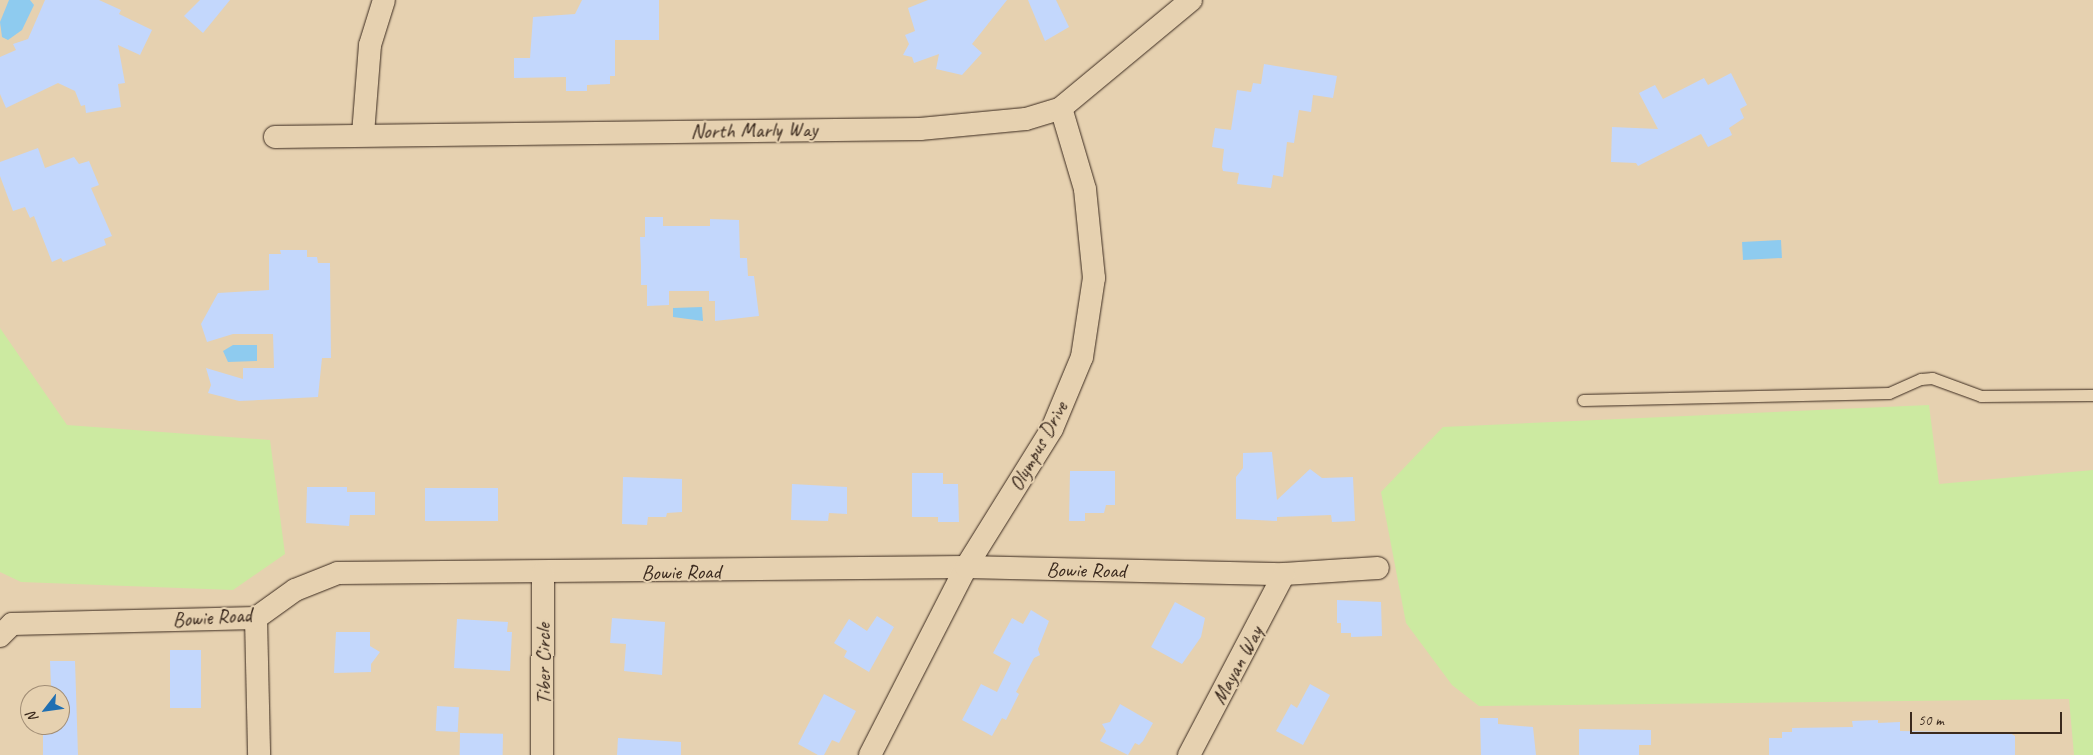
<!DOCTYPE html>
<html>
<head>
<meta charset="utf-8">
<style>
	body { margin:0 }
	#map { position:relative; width:2093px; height:755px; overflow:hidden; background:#e6d1b0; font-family:Caveat,sans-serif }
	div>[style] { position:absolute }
	.green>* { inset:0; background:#cceaa1 }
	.water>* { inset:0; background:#8ecbef; transform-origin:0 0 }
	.building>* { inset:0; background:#c3d7fc; transform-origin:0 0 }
	.roads { filter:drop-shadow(0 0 1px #3b2a1e) drop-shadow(0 0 1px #3b2a1e) }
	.lane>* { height:11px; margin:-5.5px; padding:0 5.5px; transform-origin:5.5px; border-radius:5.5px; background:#e6d1b0 }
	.street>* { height:22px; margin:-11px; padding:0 11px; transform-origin:11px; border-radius:11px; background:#e6d1b0 }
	span { translate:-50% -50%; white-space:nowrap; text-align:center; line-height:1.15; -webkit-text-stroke:4px #e6d1b0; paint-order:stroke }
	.street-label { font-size:21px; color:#3b2a1e }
	.north { position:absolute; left:20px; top:685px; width:50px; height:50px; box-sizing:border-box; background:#e6d1b0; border:1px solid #a28e76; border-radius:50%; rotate:240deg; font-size:14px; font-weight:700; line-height:20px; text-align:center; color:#3b2a1e }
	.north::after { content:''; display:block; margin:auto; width:18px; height:22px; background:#1f6fb2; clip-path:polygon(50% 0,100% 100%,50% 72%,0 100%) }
	.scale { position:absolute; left:1910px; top:712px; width:152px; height:22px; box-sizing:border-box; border:2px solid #3b2a1e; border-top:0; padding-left:6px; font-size:15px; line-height:18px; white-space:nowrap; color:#3b2a1e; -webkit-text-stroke:4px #e6d1b0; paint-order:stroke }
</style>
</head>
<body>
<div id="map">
	<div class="green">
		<div style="clip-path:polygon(0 328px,67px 425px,270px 440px,285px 554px,233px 590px,21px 582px,0 572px)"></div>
		<div style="clip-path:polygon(1929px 405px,1939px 484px,2093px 470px,2093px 755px,2074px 755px,2069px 699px,1479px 706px,1452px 685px,1406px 623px,1381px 492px,1443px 427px)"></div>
	</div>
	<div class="water">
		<div style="clip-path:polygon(9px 0,30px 0,34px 5px,22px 30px,8px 40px,2px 37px,0 22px)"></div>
		<div style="left:1781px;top:240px;width:18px;height:39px;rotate:87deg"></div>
		<div style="clip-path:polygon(702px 307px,703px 321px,673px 317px,673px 308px)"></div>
		<div style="clip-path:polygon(233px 345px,257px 345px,257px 361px,228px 362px,223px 351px)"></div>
	</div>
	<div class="building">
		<div style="clip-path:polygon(45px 0,99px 0,121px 10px,119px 14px,152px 30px,140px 55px,118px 45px,125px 83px,118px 84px,121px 107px,86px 113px,85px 105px,81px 106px,75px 91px,58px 83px,6px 108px,0 94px,0 57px,16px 50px,13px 44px,28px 39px)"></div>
		<div style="clip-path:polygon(200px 0,230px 0,203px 33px,184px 16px)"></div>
		<div style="clip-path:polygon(582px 0,659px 0,659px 40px,615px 40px,615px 76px,610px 76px,610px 84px,587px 85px,587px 91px,566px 91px,566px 77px,514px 78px,514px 58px,530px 58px,533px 17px,575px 14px)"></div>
		<div style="clip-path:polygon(928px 0,1007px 0,972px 44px,982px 53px,962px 75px,936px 69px,939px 54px,914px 63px,912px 57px,903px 55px,909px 44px,905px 35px,915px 31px,908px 8px)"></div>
		<div style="clip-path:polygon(1028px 0,1056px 0,1069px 27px,1045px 41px)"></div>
		<div style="clip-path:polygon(1264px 64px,1337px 76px,1333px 98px,1313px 95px,1311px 112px,1299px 110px,1294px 143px,1287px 142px,1283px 177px,1273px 175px,1271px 188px,1237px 184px,1239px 173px,1223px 171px,1222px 167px,1224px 149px,1212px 147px,1215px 128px,1231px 130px,1237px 90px,1251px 92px,1253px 83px,1261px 84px)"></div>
		<div style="clip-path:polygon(1731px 73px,1747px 105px,1740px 109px,1744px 118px,1729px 128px,1732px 135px,1708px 147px,1701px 134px,1638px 166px,1636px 163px,1611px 162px,1612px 127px,1658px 129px,1639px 93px,1655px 85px,1663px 99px,1704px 78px,1708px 85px)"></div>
		<div style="clip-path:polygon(38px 148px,45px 168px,74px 157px,79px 164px,89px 161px,99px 185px,91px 188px,112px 236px,104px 239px,106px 245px,63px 262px,61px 258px,52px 262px,34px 216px,30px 218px,25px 207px,13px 211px,0 176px,0 162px)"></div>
		<div style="clip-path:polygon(645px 217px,663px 217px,663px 226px,710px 226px,710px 219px,739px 220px,740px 258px,747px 258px,748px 276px,754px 276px,759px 316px,715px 321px,715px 301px,709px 301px,709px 291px,669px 291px,669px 305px,647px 306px,647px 285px,641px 285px,641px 266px,640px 237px,645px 237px)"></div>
		<div style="clip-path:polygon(280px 250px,307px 250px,307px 257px,317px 257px,318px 263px,330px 263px,331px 358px,322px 358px,318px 397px,239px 401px,208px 393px,211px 385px,206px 368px,243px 379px,243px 368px,274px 368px,273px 334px,233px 334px,207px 342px,201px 324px,218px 293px,269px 290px,269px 254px,281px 254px)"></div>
		<div style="clip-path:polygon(1272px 452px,1277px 500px,1310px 469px,1322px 478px,1353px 477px,1355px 521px,1332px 522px,1331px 515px,1277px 517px,1277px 521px,1236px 519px,1236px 477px,1243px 468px,1243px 453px)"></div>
		<div style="clip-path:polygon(1070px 471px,1115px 471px,1115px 505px,1106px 505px,1104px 513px,1085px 513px,1085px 521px,1069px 521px)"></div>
		<div style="clip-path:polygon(912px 473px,943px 473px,943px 484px,958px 484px,959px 522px,938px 522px,938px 517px,912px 517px)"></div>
		<div style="clip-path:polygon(623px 477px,682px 479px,682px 512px,667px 513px,666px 517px,648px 517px,647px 525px,622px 524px)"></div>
		<div style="clip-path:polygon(792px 484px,847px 487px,847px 514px,829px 513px,828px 521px,791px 520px)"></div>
		<div style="clip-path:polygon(307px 487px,347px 487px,347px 492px,375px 492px,375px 515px,350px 515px,349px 526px,306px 523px)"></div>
		<div style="left:425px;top:488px;width:73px;height:33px"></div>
		<div style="clip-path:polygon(1337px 600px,1381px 602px,1382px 636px,1351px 637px,1351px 633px,1341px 633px,1341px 623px,1337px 623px)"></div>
		<div style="clip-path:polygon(1175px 602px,1205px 618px,1201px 637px,1182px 664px,1151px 647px)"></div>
		<div style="clip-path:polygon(1031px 610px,1049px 621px,1038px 649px,1040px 655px,1034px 658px,1016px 692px,1019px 694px,1006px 720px,1002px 718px,992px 736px,962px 720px,981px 684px,997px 692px,1011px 663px,993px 653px,1012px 618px,1023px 624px)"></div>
		<div style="clip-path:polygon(877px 616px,894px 627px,869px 672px,844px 657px,847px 651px,834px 643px,849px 619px,867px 631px)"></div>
		<div style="clip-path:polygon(612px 618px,665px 622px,662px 675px,624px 671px,626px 644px,610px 643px)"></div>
		<div style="clip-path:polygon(457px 619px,508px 622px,507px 632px,512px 632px,510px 671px,454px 668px)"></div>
		<div style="clip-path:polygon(336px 632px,370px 632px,370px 646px,380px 652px,371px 664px,371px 672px,334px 673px)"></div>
		<div style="left:170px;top:650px;width:31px;height:58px"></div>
		<div style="clip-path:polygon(50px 661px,75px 661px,78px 755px,43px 755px,43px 726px,38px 725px,60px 725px,60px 695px,37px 695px,37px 687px,51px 686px)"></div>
		<div style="clip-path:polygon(1310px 684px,1330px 695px,1303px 745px,1276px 731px,1291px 704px,1297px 708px)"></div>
		<div style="clip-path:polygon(824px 694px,856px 711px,839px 743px,832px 740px,824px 755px,818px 755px,798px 744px)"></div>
		<div style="clip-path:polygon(1120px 704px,1153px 723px,1143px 741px,1139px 745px,1135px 743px,1128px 755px,1100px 741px,1106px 731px,1102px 724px,1110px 722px)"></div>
		<div style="left:437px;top:706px;width:22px;height:25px;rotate:3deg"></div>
		<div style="clip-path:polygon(1480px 718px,1498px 718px,1498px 724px,1533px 727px,1536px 755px,1481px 755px)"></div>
		<div style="clip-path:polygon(1878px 720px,1878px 723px,1900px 722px,1900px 731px,2010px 733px,2015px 736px,2015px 755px,1769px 755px,1769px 738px,1782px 738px,1782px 732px,1792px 732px,1792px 728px,1853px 727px,1852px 721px)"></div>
		<div style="clip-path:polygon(1579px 729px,1651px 730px,1651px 745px,1639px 745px,1639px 755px,1579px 755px)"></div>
		<div style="left:460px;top:733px;width:43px;height:22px;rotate:1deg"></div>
		<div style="clip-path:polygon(618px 738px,681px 742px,681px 755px,617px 755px)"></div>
	</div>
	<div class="roads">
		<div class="lane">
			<div style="left:1583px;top:400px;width:306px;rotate:-1.3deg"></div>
			<div style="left:1889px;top:393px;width:35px;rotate:-24deg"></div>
			<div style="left:1921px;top:379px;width:11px;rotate:-5deg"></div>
			<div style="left:1932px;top:378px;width:52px;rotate:20.2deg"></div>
			<div style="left:1981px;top:396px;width:112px;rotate:-0.5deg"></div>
		</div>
		<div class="street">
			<div style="left:363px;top:134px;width:89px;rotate:-85.5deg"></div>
			<div style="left:370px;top:45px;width:47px;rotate:-72.7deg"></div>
			<div style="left:275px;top:137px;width:645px;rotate:-0.71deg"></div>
			<div style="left:920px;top:129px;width:106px;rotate:-5.4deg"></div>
			<div style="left:1026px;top:119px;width:37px;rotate:-17deg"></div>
			<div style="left:1061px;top:108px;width:169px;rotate:-39.7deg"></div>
			<div style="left:256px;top:618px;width:137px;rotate:88.7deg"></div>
			<div style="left:0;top:636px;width:17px;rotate:-45deg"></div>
			<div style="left:12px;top:624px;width:244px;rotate:-1.4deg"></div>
			<div style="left:256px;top:618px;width:48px;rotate:-35.7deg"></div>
			<div style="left:295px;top:590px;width:46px;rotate:-21.6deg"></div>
			<div style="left:338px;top:573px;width:628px;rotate:-0.55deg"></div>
			<div style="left:966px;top:567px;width:318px;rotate:1.3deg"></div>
			<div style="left:1284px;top:574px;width:94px;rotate:-3.7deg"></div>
			<div style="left:542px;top:755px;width:181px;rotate:-89.7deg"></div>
			<div style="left:870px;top:755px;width:211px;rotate:-62.9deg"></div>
			<div style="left:966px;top:567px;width:163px;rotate:-58.1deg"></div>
			<div style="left:1052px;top:429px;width:78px;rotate:-67.4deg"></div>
			<div style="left:1082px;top:357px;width:80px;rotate:-81.4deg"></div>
			<div style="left:1094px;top:278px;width:89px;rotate:-95.8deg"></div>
			<div style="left:1085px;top:189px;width:84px;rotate:-106.5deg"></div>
			<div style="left:1189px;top:755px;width:204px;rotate:-62.3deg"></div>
		</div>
	</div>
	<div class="street-label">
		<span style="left:754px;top:130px;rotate:-1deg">North Marly Way</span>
		<span style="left:1038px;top:446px;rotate:-61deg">Olympus Drive</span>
		<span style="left:1086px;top:570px;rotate:1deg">Bowie Road</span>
		<span style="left:681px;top:572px;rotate:-1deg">Bowie Road</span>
		<span style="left:212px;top:617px;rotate:-4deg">Bowie Road</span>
		<span style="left:543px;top:664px;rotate:-90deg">Tiber Circle</span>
		<span style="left:1237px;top:665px;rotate:-62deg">Mayan Way</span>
	</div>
	<div class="north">N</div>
	<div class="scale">50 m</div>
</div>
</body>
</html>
